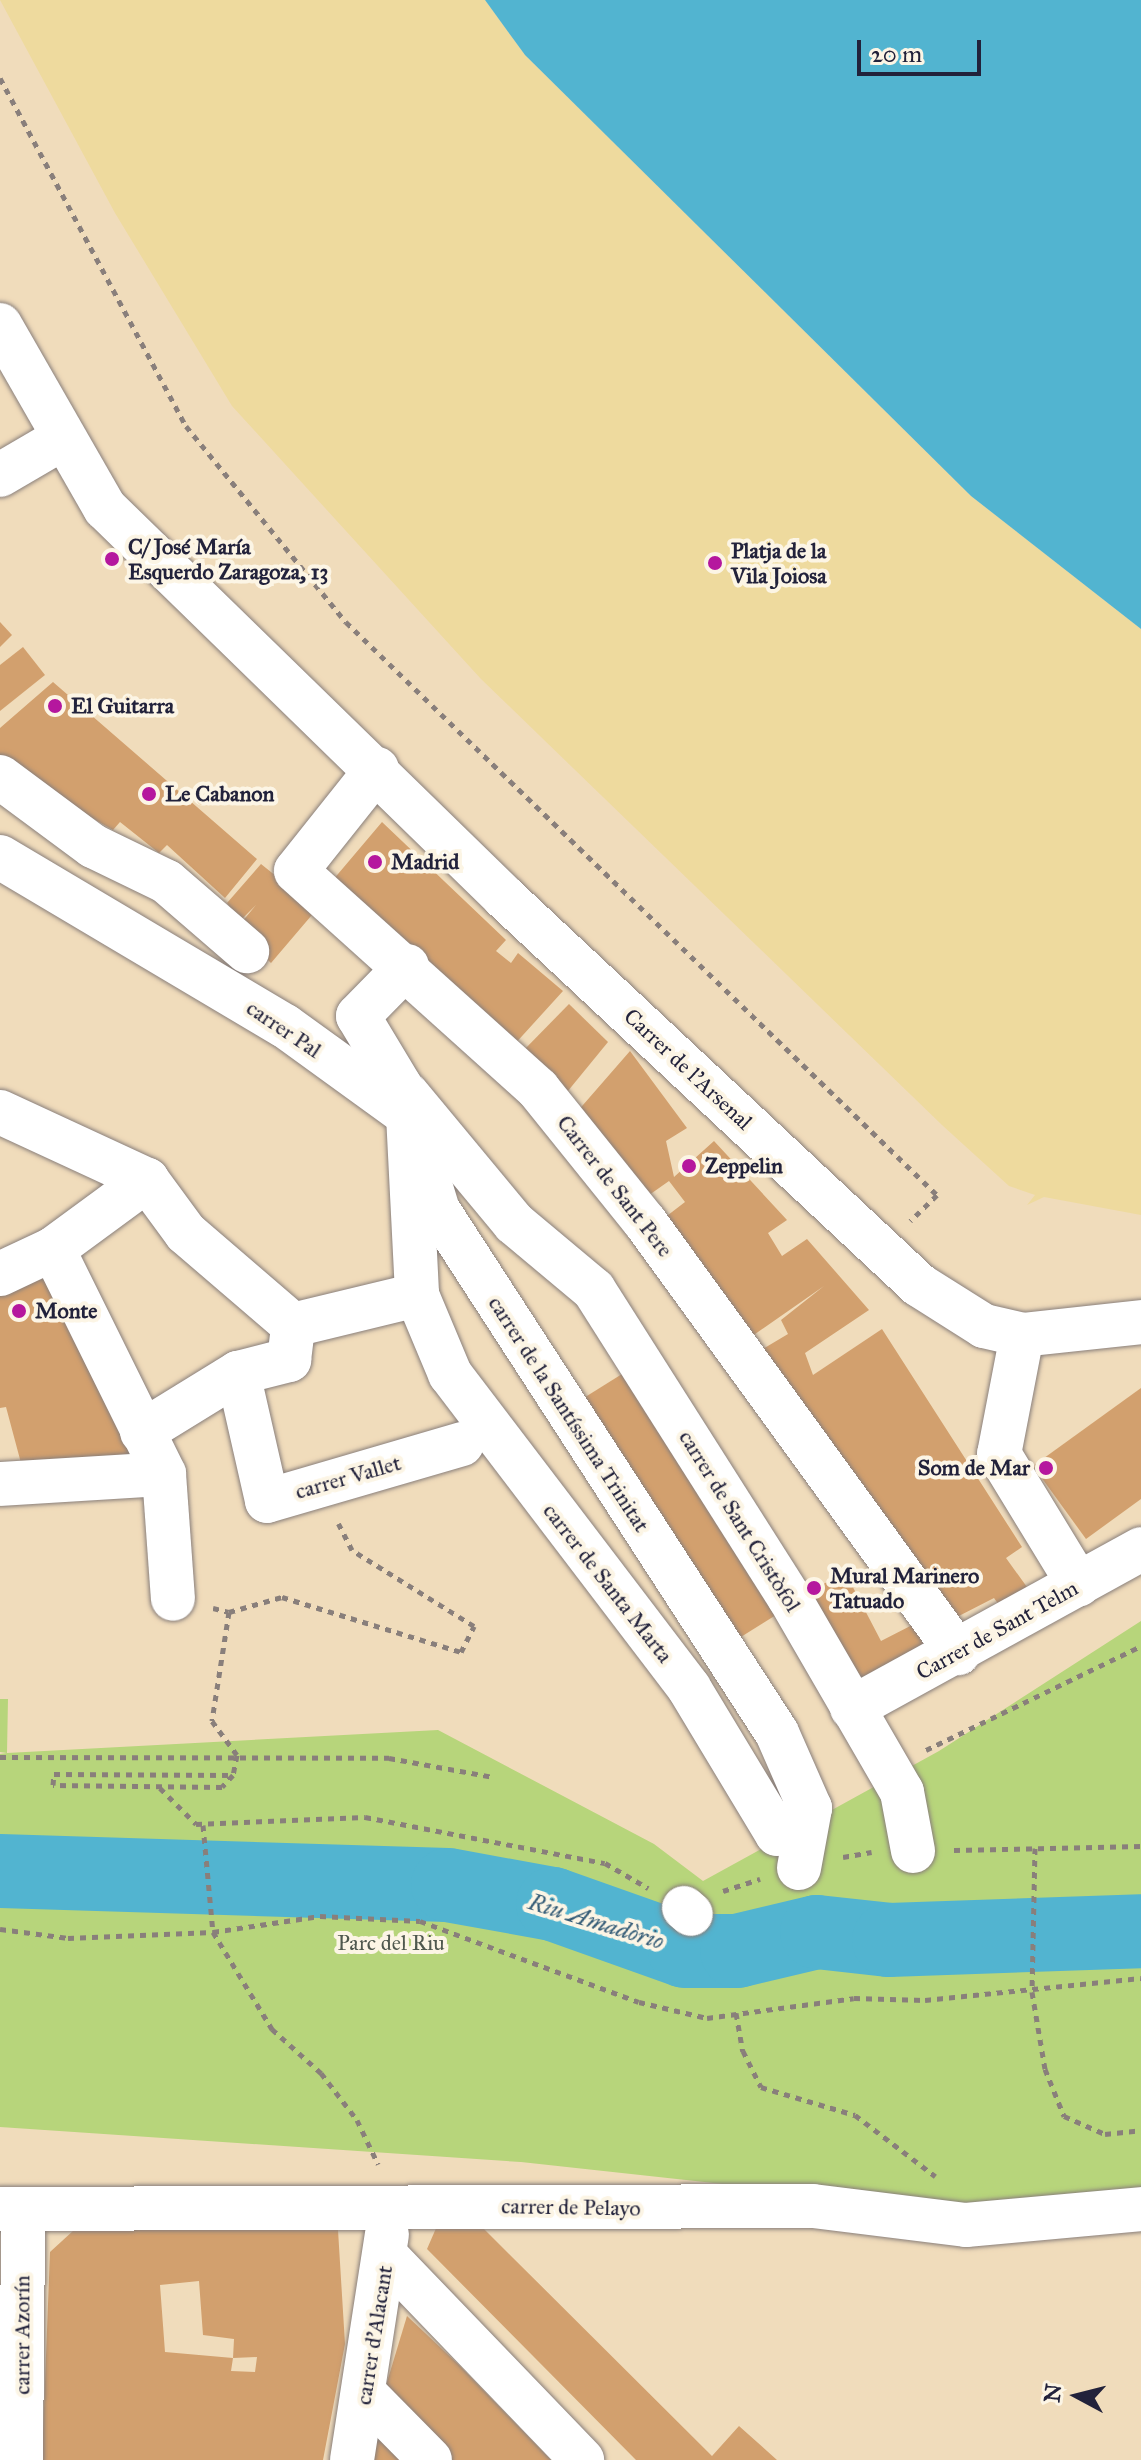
<!DOCTYPE html>
<html>
<head>
<meta charset="utf-8">
<style>
	body { margin:0 }
	#map { position:relative; width:1141px; height:2460px; overflow:hidden; background:#f0dcbb; font-family:"IM FELL Great Primer",serif }
	div>[style] { position:absolute }
	.green>* { inset:0; background:#b7d57b }
	.sand>* { inset:0; background:#eeda9e }
	.water>* { inset:0; background:#52b4d0 }
	.river>* { height:74px; margin:-37px; padding:0 37px; transform-origin:37px; border-radius:37px; background:#52b4d0 }
	.building>* { inset:0; background:#d2a06e; transform-origin:0 0 }
	.path>* { height:5px; margin-top:-2.5px; transform-origin:0; background:repeating-linear-gradient(90deg,#897f7b 0 6px,transparent 0 12px) }
	.roads { filter:drop-shadow(0 0 2px #897f7b) drop-shadow(0 0 2px #897f7b) }
	.street>* { height:44px; margin:-22px; padding:0 22px; transform-origin:22px; border-radius:22px; background:#fff }
	.dots>* { width:22px; height:22px; translate:-50% -50%; box-sizing:border-box; border:4px solid #fcf5e5; border-radius:50% }
	span { translate:-50% -50%; white-space:nowrap; text-align:center; line-height:1.15; -webkit-text-stroke:8px #fcf5e5; paint-order:stroke }
	.poi-label { font-size:22px; color:#22223b; font-weight:700 }
	.left { translate:0 -50%; text-align:left }
	.right { translate:-100% -50%; text-align:right }
	.street-label { font-size:22px; color:#22223b }
	.park-label { font-size:22px; color:#4f584e }
	.water-label { font-size:24px; color:#355c77; font-style:italic }
	.north { position:absolute; left:1037px; top:2356px; width:80px; height:80px; -webkit-text-stroke:6px #fcf5e5; paint-order:stroke; rotate:277deg; font-size:22px; font-weight:700; line-height:32px; text-align:center; color:#22223b }
	.north::after { content:''; display:block; margin:auto; width:28px; height:36px; background:#22223b; clip-path:polygon(50% 0,100% 100%,50% 72%,0 100%) }
	.scale { position:absolute; left:857px; top:40px; width:124px; height:36px; box-sizing:border-box; border:4px solid #22223b; border-top:0; padding-left:10px; font-size:24px; line-height:28px; white-space:nowrap; color:#22223b; -webkit-text-stroke:6px #fcf5e5; paint-order:stroke }
</style>
</head>
<body>
<div id="map">
	<div class="green">
		<div style="clip-path:polygon(1141px 1621px,1141px 2197px,960px 2210px,521px 2162px,0 2127px,0 1754px,7px 1753px,0 1752px,0 1699px,8px 1699px,7px 1753px,438px 1730px,654px 1844px,703px 1881px,939px 1751px)"></div>
	</div>
	<div class="sand">
		<div style="clip-path:polygon(0 0,485px 0,525px 55px,971px 496px,1141px 629px,1141px 1215px,1044px 1197px,1027px 1205px,1035px 1195px,1009px 1186px,942px 1125px,481px 679px,232px 406px,115px 213px)"></div>
	</div>
	<div class="water">
		<div style="clip-path:polygon(485px 0,1141px 0,1141px 629px,971px 496px,525px 55px)"></div>
	</div>
	<div class="river">
		<div style="left:0;top:1871px;width:448px;rotate:1.8deg"></div>
		<div style="left:448px;top:1885px;width:107px;rotate:10.3deg"></div>
		<div style="left:553px;top:1904px;width:140px;rotate:19.6deg"></div>
		<div style="left:685px;top:1951px;width:52px"></div>
		<div style="left:737px;top:1951px;width:82px;rotate:-13.4deg"></div>
		<div style="left:817px;top:1932px;width:72px;rotate:6.3deg"></div>
		<div style="left:889px;top:1940px;width:252px;rotate:-2deg"></div>
	</div>
	<div class="building">
		<div style="clip-path:polygon(0 622px,12px 635px,0 647px)"></div>
		<div style="clip-path:polygon(23px 647px,45px 675px,0 711px,0 665px)"></div>
		<div style="clip-path:polygon(53px 682px,257px 859px,225px 898px,167px 845px,159px 853px,120px 822px,113px 830px,0 765px,0 728px)"></div>
		<div style="clip-path:polygon(382px 822px,506px 940px,496px 951px,511px 963px,518px 953px,563px 991px,513px 1046px,327px 887px)"></div>
		<div style="clip-path:polygon(261px 864px,317px 909px,271px 963px,236px 929px,256px 905px,240px 921px,227px 903px)"></div>
		<div style="clip-path:polygon(569px 1004px,608px 1042px,563px 1097px,523px 1051px)"></div>
		<div style="clip-path:polygon(630px 1051px,687px 1128px,666px 1141px,674px 1177px,714px 1141px,787px 1220px,768px 1233px,782px 1256px,807px 1239px,869px 1310px,805px 1353px,813px 1375px,882px 1329px,1022px 1547px,1006px 1558px,1037px 1601px,1011px 1622px,994px 1598px,953px 1619px,756px 1353px,788px 1334px,781px 1320px,824px 1286px,748px 1339px,659px 1222px,685px 1202px,669px 1181px,642px 1200px,576px 1113px)"></div>
		<div style="clip-path:polygon(50px 1268px,129px 1430px,130px 1473px,25px 1478px,6px 1407px,0 1408px,0 1290px)"></div>
		<div style="left:630px;top:1369px;width:286px;height:64px;rotate:58deg"></div>
		<div style="clip-path:polygon(1141px 1388px,1141px 1499px,1086px 1539px,1033px 1466px)"></div>
		<div style="clip-path:polygon(845px 1572px,881px 1641px,922px 1620px,938px 1646px,858px 1692px,800px 1597px)"></div>
		<div style="clip-path:polygon(437px 2226px,482px 2227px,712px 2456px,739px 2426px,777px 2460px,636px 2460px,427px 2249px)"></div>
		<div style="clip-path:polygon(evenodd,74px 2230px,338px 2230px,345px 2344px,323px 2460px,42px 2460px,50px 2252px,74px 2230px,199px 2281px,203px 2335px,234px 2339px,233px 2358px,257px 2357px,255px 2372px,231px 2371px,233px 2358px,165px 2352px,160px 2285px,199px 2281px)"></div>
		<div style="clip-path:polygon(407px 2316px,459px 2365px,551px 2460px,448px 2460px,384px 2392px)"></div>
		<div style="clip-path:polygon(378px 2417px,421px 2460px,369px 2460px)"></div>
	</div>
	<div class="path">
		<div style="left:0;top:78px;width:395px;rotate:61.9deg"></div>
		<div style="left:186px;top:426px;width:253px;rotate:50.8deg"></div>
		<div style="left:346px;top:622px;width:823px;rotate:44.11deg"></div>
		<div style="left:937px;top:1195px;width:37px;rotate:136deg"></div>
		<div style="left:213px;top:1608px;width:16px;rotate:14deg"></div>
		<div style="left:229px;top:1612px;width:55px;rotate:-15.8deg"></div>
		<div style="left:282px;top:1597px;width:187px;rotate:17.1deg"></div>
		<div style="left:461px;top:1652px;width:29px;rotate:-63deg"></div>
		<div style="left:474px;top:1626px;width:144px;rotate:-148.1deg"></div>
		<div style="left:352px;top:1550px;width:30px;rotate:-117deg"></div>
		<div style="left:229px;top:1612px;width:110px;rotate:98.9deg"></div>
		<div style="left:212px;top:1721px;width:42px;rotate:53.7deg"></div>
		<div style="left:237px;top:1755px;width:20px;rotate:101deg"></div>
		<div style="left:233px;top:1775px;width:16px;rotate:133deg"></div>
		<div style="left:222px;top:1787px;width:169px;rotate:-179.3deg"></div>
		<div style="left:53px;top:1785px;width:11px;rotate:-85deg"></div>
		<div style="left:54px;top:1774px;width:179px;rotate:0.3deg"></div>
		<div style="left:926px;top:1750px;width:239px;rotate:-25.8deg"></div>
		<div style="left:0;top:1757px;width:389px;rotate:0.1deg"></div>
		<div style="left:389px;top:1758px;width:107px;rotate:10.3deg"></div>
		<div style="left:160px;top:1788px;width:51px;rotate:45deg"></div>
		<div style="left:196px;top:1824px;width:169px;rotate:-2.4deg"></div>
		<div style="left:365px;top:1817px;width:244px;rotate:10.9deg"></div>
		<div style="left:605px;top:1863px;width:50px;rotate:30.2deg"></div>
		<div style="left:203px;top:1825px;width:107px;rotate:84.7deg"></div>
		<div style="left:213px;top:1932px;width:114px;rotate:58.7deg"></div>
		<div style="left:272px;top:2029px;width:66px;rotate:41.9deg"></div>
		<div style="left:321px;top:2073px;width:59px;rotate:52.5deg"></div>
		<div style="left:357px;top:2120px;width:49px;rotate:64.5deg"></div>
		<div style="left:1035px;top:1848px;width:144px;rotate:91.2deg"></div>
		<div style="left:1032px;top:1992px;width:78px;rotate:80.4deg"></div>
		<div style="left:1045px;top:2069px;width:51px;rotate:68deg"></div>
		<div style="left:1064px;top:2116px;width:45px;rotate:23.7deg"></div>
		<div style="left:1105px;top:2134px;width:36px;rotate:-6deg"></div>
		<div style="left:954px;top:1850px;width:187px;rotate:-1.2deg"></div>
		<div style="left:843px;top:1857px;width:29px;rotate:-10deg"></div>
		<div style="left:723px;top:1891px;width:39px;rotate:-18deg"></div>
		<div style="left:0;top:1929px;width:69px;rotate:7.5deg"></div>
		<div style="left:68px;top:1938px;width:145px;rotate:-2.4deg"></div>
		<div style="left:213px;top:1932px;width:108px;rotate:-8.5deg"></div>
		<div style="left:320px;top:1916px;width:100px;rotate:2.9deg"></div>
		<div style="left:420px;top:1921px;width:233px;rotate:20.3deg"></div>
		<div style="left:639px;top:2002px;width:70px;rotate:13.2deg"></div>
		<div style="left:707px;top:2018px;width:148px;rotate:-7.7deg"></div>
		<div style="left:854px;top:1998px;width:71px;rotate:1.6deg"></div>
		<div style="left:925px;top:2000px;width:217px;rotate:-5.8deg"></div>
		<div style="left:736px;top:2013px;width:39px;rotate:80deg"></div>
		<div style="left:743px;top:2051px;width:40px;rotate:63.4deg"></div>
		<div style="left:761px;top:2087px;width:98px;rotate:16.6deg"></div>
		<div style="left:855px;top:2115px;width:101px;rotate:37.3deg"></div>
	</div>
	<div class="roads">
		<div class="street">
			<div style="left:0;top:325px;width:211px;rotate:60.2deg"></div>
			<div style="left:105px;top:508px;width:557px;rotate:44.27deg"></div>
			<div style="left:504px;top:897px;width:568px;rotate:43.07deg"></div>
			<div style="left:919px;top:1285px;width:77px;rotate:32.2deg"></div>
			<div style="left:984px;top:1326px;width:39px;rotate:13deg"></div>
			<div style="left:1022px;top:1335px;width:120px;rotate:-6.2deg"></div>
			<div style="left:0;top:475px;width:69px;rotate:-30.3deg"></div>
			<div style="left:377px;top:769px;width:130px;rotate:128.5deg"></div>
			<div style="left:296px;top:871px;width:326px;rotate:42deg"></div>
			<div style="left:538px;top:1089px;width:171px;rotate:51.2deg"></div>
			<div style="left:645px;top:1222px;width:533px;rotate:54.01deg"></div>
			<div style="left:0;top:777px;width:116px;rotate:36.6deg"></div>
			<div style="left:93px;top:846px;width:82px;rotate:25.9deg"></div>
			<div style="left:167px;top:882px;width:106px;rotate:40.8deg"></div>
			<div style="left:0;top:857px;width:331px;rotate:30.7deg"></div>
			<div style="left:285px;top:1026px;width:152px;rotate:35.9deg"></div>
			<div style="left:408px;top:1115px;width:180px;rotate:87.1deg"></div>
			<div style="left:417px;top:1295px;width:86px;rotate:67.3deg"></div>
			<div style="left:450px;top:1374px;width:395px;rotate:52.7deg"></div>
			<div style="left:689px;top:1688px;width:170px;rotate:58.9deg"></div>
			<div style="left:777px;top:1834px;width:42px;rotate:-38.2deg"></div>
			<div style="left:407px;top:966px;width:70px;rotate:134.4deg"></div>
			<div style="left:358px;top:1016px;width:82px;rotate:59deg"></div>
			<div style="left:400px;top:1086px;width:130px;rotate:73deg"></div>
			<div style="left:438px;top:1210px;width:623px;rotate:57.05deg"></div>
			<div style="left:777px;top:1733px;width:82px;rotate:66.3deg"></div>
			<div style="left:810px;top:1808px;width:61px;rotate:100.4deg"></div>
			<div style="left:407px;top:1094px;width:168px;rotate:50.3deg"></div>
			<div style="left:514px;top:1223px;width:104px;rotate:39.9deg"></div>
			<div style="left:594px;top:1290px;width:364px;rotate:57.6deg"></div>
			<div style="left:789px;top:1597px;width:225px;rotate:59.9deg"></div>
			<div style="left:902px;top:1792px;width:60px;rotate:79.4deg"></div>
			<div style="left:0;top:1112px;width:162px;rotate:24.8deg"></div>
			<div style="left:147px;top:1180px;width:66px;rotate:53.7deg"></div>
			<div style="left:186px;top:1233px;width:141px;rotate:40.7deg"></div>
			<div style="left:53px;top:1249px;width:251px;rotate:63.7deg"></div>
			<div style="left:164px;top:1474px;width:125px;rotate:85.9deg"></div>
			<div style="left:0;top:1274px;width:59px;rotate:-25.3deg"></div>
			<div style="left:53px;top:1249px;width:117px;rotate:-36.3deg"></div>
			<div style="left:293px;top:1325px;width:128px;rotate:-13.6deg"></div>
			<div style="left:1022px;top:1335px;width:121px;rotate:100.9deg"></div>
			<div style="left:999px;top:1454px;width:153px;rotate:58.6deg"></div>
			<div style="left:238px;top:1373px;width:131px;rotate:77.2deg"></div>
			<div style="left:267px;top:1501px;width:203px;rotate:-16.3deg"></div>
			<div style="left:142px;top:1432px;width:113px;rotate:-31.6deg"></div>
			<div style="left:238px;top:1373px;width:53px;rotate:-14.3deg"></div>
			<div style="left:289px;top:1360px;width:35px;rotate:-83deg"></div>
			<div style="left:0;top:1484px;width:164px;rotate:-3.5deg"></div>
			<div style="left:852px;top:1708px;width:330px;rotate:-28.8deg"></div>
			<div style="left:684px;top:1908px;width:9px;rotate:41deg"></div>
			<div style="left:0;top:2209px;width:813px;rotate:-0.21deg"></div>
			<div style="left:813px;top:2206px;width:154px;rotate:7.1deg"></div>
			<div style="left:966px;top:2225px;width:176px;rotate:-5.2deg"></div>
			<div style="left:386px;top:2256px;width:283px;rotate:46.1deg"></div>
			<div style="left:366px;top:2395px;width:91px;rotate:45.4deg"></div>
			<div style="left:21px;top:2460px;width:250px;rotate:-89.5deg"></div>
			<div style="left:352px;top:2460px;width:228px;rotate:-81.2deg"></div>
		</div>
	</div>
	<div class="dots">
		<div style="left:112px;top:559px;background:#b5179e"></div>
		<div style="left:715px;top:563px;background:#b5179e"></div>
		<div style="left:55px;top:706px;background:#b5179e"></div>
		<div style="left:149px;top:794px;background:#b5179e"></div>
		<div style="left:375px;top:862px;background:#b5179e"></div>
		<div style="left:689px;top:1166px;background:#b5179e"></div>
		<div style="left:19px;top:1311px;background:#b5179e"></div>
		<div style="left:1046px;top:1468px;background:#b5179e"></div>
		<div style="left:814px;top:1588px;background:#b5179e"></div>
	</div>
	<div class="poi-label">
		<span class="left" style="left:128px;top:559px">C/ José María<br>Esquerdo Zaragoza, 13</span>
		<span class="left" style="left:731px;top:563px">Platja de la<br>Vila Joiosa</span>
		<span class="left" style="left:71px;top:706px">El Guitarra</span>
		<span class="left" style="left:165px;top:794px">Le Cabanon</span>
		<span class="left" style="left:391px;top:862px">Madrid</span>
		<span class="left" style="left:705px;top:1166px">Zeppelin</span>
		<span class="left" style="left:35px;top:1311px">Monte</span>
		<span class="right" style="left:1030px;top:1468px">Som de Mar</span>
		<span class="left" style="left:830px;top:1588px">Mural Marinero<br>Tatuado</span>
	</div>
	<div class="street-label">
		<span style="left:284px;top:1029px;rotate:34deg">carrer Pal</span>
		<span style="left:688px;top:1069px;rotate:43deg">Carrer de l'Arsenal</span>
		<span style="left:615px;top:1186px;rotate:52deg">Carrer de Sant Pere</span>
		<span style="left:569px;top:1414px;rotate:57deg">carrer de la Santíssima Trinitat</span>
		<span style="left:348px;top:1477px;rotate:-16deg">carrer Vallet</span>
		<span style="left:740px;top:1521px;rotate:58deg">carrer de Sant Cristòfol</span>
		<span style="left:608px;top:1583px;rotate:52deg">carrer de Santa Marta</span>
		<span style="left:997px;top:1630px;rotate:-29deg">Carrer de Sant Telm</span>
		<span style="left:571px;top:2207px;rotate:1deg">carrer de Pelayo</span>
		<span style="left:22px;top:2335px;rotate:-90deg">carrer Azorín</span>
		<span style="left:374px;top:2335px;rotate:-81deg">carrer d'Alacant</span>
	</div>
	<div class="park-label">
		<span style="left:391px;top:1943px">Parc del Riu</span>
	</div>
	<div class="water-label">
		<span style="left:596px;top:1922px;rotate:17deg">Riu Amadòrio</span>
	</div>
	<div class="north">N</div>
	<div class="scale">20 m</div>
</div>
</body>
</html>
